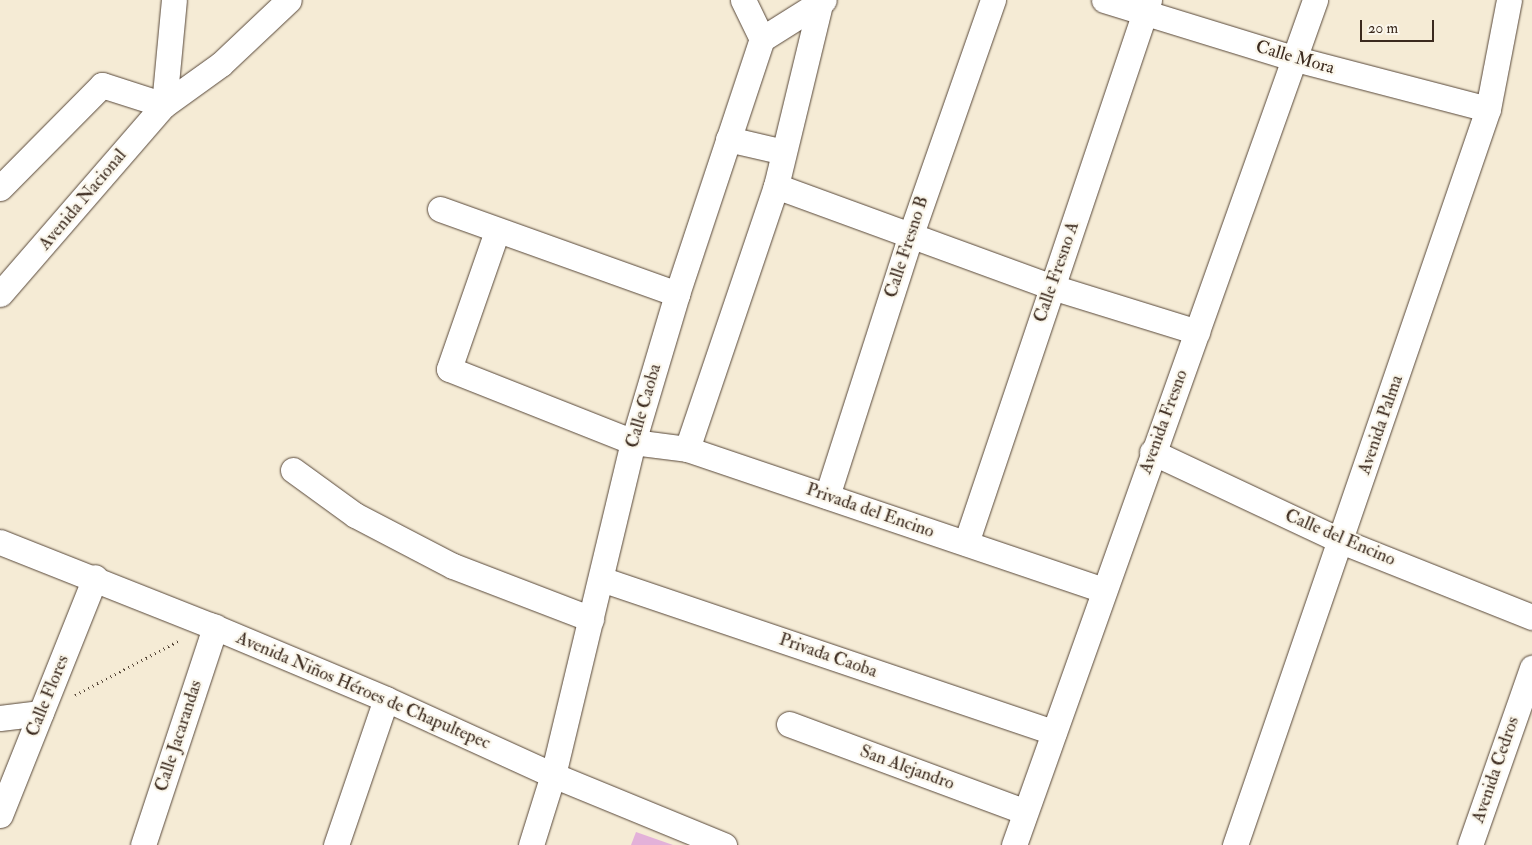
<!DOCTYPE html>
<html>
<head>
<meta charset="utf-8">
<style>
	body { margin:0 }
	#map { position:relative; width:1532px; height:845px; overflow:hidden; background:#f5ebd5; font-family:"IM FELL Double Pica",serif }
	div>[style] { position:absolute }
	.building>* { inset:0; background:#e3b1d9 }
	.path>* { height:3px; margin-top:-1.5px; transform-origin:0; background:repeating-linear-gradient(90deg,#574739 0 1px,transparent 0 5px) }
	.roads { filter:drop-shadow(0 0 1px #574739) drop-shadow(0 0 1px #574739) }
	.minor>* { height:25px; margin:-12.5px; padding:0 12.5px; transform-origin:12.5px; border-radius:12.5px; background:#fff }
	span { translate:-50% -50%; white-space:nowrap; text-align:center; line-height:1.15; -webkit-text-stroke:4.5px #fbf7ec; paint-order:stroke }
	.street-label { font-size:18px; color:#3b2a1e }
	.scale { position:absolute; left:1360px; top:20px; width:74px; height:22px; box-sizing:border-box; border:2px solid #3b2a1e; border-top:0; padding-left:6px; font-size:15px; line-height:18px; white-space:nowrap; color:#3b2a1e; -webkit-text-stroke:4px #fbf7ec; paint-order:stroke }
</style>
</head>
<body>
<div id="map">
	<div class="building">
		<div style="clip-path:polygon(636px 832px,673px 845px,631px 845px)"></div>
	</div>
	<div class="path">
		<div style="left:75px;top:695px;width:119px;rotate:-27.6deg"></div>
	</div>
	<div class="roads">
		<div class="minor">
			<div style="left:743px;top:0;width:43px;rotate:64deg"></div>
			<div style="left:1104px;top:0;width:201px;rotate:17.1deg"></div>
			<div style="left:1296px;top:59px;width:198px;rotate:14.6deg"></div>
			<div style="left:728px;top:139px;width:57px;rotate:13.1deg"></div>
			<div style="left:776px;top:186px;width:294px;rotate:20.1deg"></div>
			<div style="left:1052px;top:287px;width:152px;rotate:17.2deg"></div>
			<div style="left:0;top:188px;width:145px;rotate:-45.3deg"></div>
			<div style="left:102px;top:85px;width:65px;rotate:17.9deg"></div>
			<div style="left:164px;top:105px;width:105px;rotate:-84.6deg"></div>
			<div style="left:440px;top:209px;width:252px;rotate:19.7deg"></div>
			<div style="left:497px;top:231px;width:146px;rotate:109.2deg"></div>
			<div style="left:449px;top:369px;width:198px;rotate:21.6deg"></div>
			<div style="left:633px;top:442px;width:54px;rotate:7.4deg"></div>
			<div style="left:687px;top:449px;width:440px;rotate:18.7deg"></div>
			<div style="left:0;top:294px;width:250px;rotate:-49.1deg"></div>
			<div style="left:164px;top:105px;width:70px;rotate:-35.7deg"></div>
			<div style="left:221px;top:64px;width:93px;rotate:-43.3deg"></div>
			<div style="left:687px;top:449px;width:278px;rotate:-71.3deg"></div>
			<div style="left:776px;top:186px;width:191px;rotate:-76.4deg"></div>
			<div style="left:1152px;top:452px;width:209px;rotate:25.2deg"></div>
			<div style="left:1341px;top:541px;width:206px;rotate:21.7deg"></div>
			<div style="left:293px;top:470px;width:77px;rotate:36deg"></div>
			<div style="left:355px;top:515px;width:110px;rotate:27.5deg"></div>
			<div style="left:453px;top:566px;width:148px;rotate:21deg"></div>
			<div style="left:827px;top:496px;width:275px;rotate:-72.2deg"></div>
			<div style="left:911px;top:234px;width:248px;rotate:-70.7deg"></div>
			<div style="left:0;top:542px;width:226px;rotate:21.6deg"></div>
			<div style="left:210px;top:625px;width:191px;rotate:22.8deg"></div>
			<div style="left:386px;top:699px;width:183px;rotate:24.5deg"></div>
			<div style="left:553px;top:775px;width:185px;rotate:22.3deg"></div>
			<div style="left:966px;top:543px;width:573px;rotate:-71.38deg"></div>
			<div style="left:601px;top:579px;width:478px;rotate:18.7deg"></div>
			<div style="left:0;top:718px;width:41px;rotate:-7deg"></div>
			<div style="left:789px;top:724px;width:252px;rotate:20.4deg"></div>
			<div style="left:0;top:815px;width:256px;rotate:-68.2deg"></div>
			<div style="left:143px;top:845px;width:230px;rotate:-71.7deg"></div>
			<div style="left:336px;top:845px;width:154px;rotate:-71.1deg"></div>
			<div style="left:531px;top:845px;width:73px;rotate:-72.6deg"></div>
			<div style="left:553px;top:775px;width:342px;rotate:-76.5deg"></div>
			<div style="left:633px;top:442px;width:154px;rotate:-73.4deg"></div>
			<div style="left:677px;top:294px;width:269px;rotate:-71.6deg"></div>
			<div style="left:762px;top:39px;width:73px;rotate:-32.2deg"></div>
			<div style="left:1014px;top:845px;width:897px;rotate:-70.39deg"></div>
			<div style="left:1235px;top:845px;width:778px;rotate:-71.03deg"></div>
			<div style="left:1488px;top:109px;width:111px;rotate:-79.1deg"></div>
			<div style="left:1470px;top:845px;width:188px;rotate:-70.7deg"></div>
		</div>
	</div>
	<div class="street-label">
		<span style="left:1295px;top:58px;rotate:16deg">Calle Mora</span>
		<span style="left:83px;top:200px;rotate:-50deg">Avenida Nacional</span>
		<span style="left:907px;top:247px;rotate:-72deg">Calle Fresno B</span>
		<span style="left:1057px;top:272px;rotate:-71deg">Calle Fresno A</span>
		<span style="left:644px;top:406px;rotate:-74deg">Calle Caoba</span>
		<span style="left:1164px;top:422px;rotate:-70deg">Avenida Fresno</span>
		<span style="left:1381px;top:425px;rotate:-71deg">Avenida Palma</span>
		<span style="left:870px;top:511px;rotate:19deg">Privada del Encino</span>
		<span style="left:1340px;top:538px;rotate:23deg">Calle del Encino</span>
		<span style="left:828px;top:656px;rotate:19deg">Privada Caoba</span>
		<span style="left:363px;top:691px;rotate:23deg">Avenida Niños Héroes de Chapultepec</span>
		<span style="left:48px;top:696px;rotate:-68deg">Calle Flores</span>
		<span style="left:179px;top:736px;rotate:-72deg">Calle Jacarandas</span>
		<span style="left:907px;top:768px;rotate:20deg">San Alejandro</span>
		<span style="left:1496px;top:770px;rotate:-71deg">Avenida Cedros</span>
	</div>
	<div class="scale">20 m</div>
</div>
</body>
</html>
